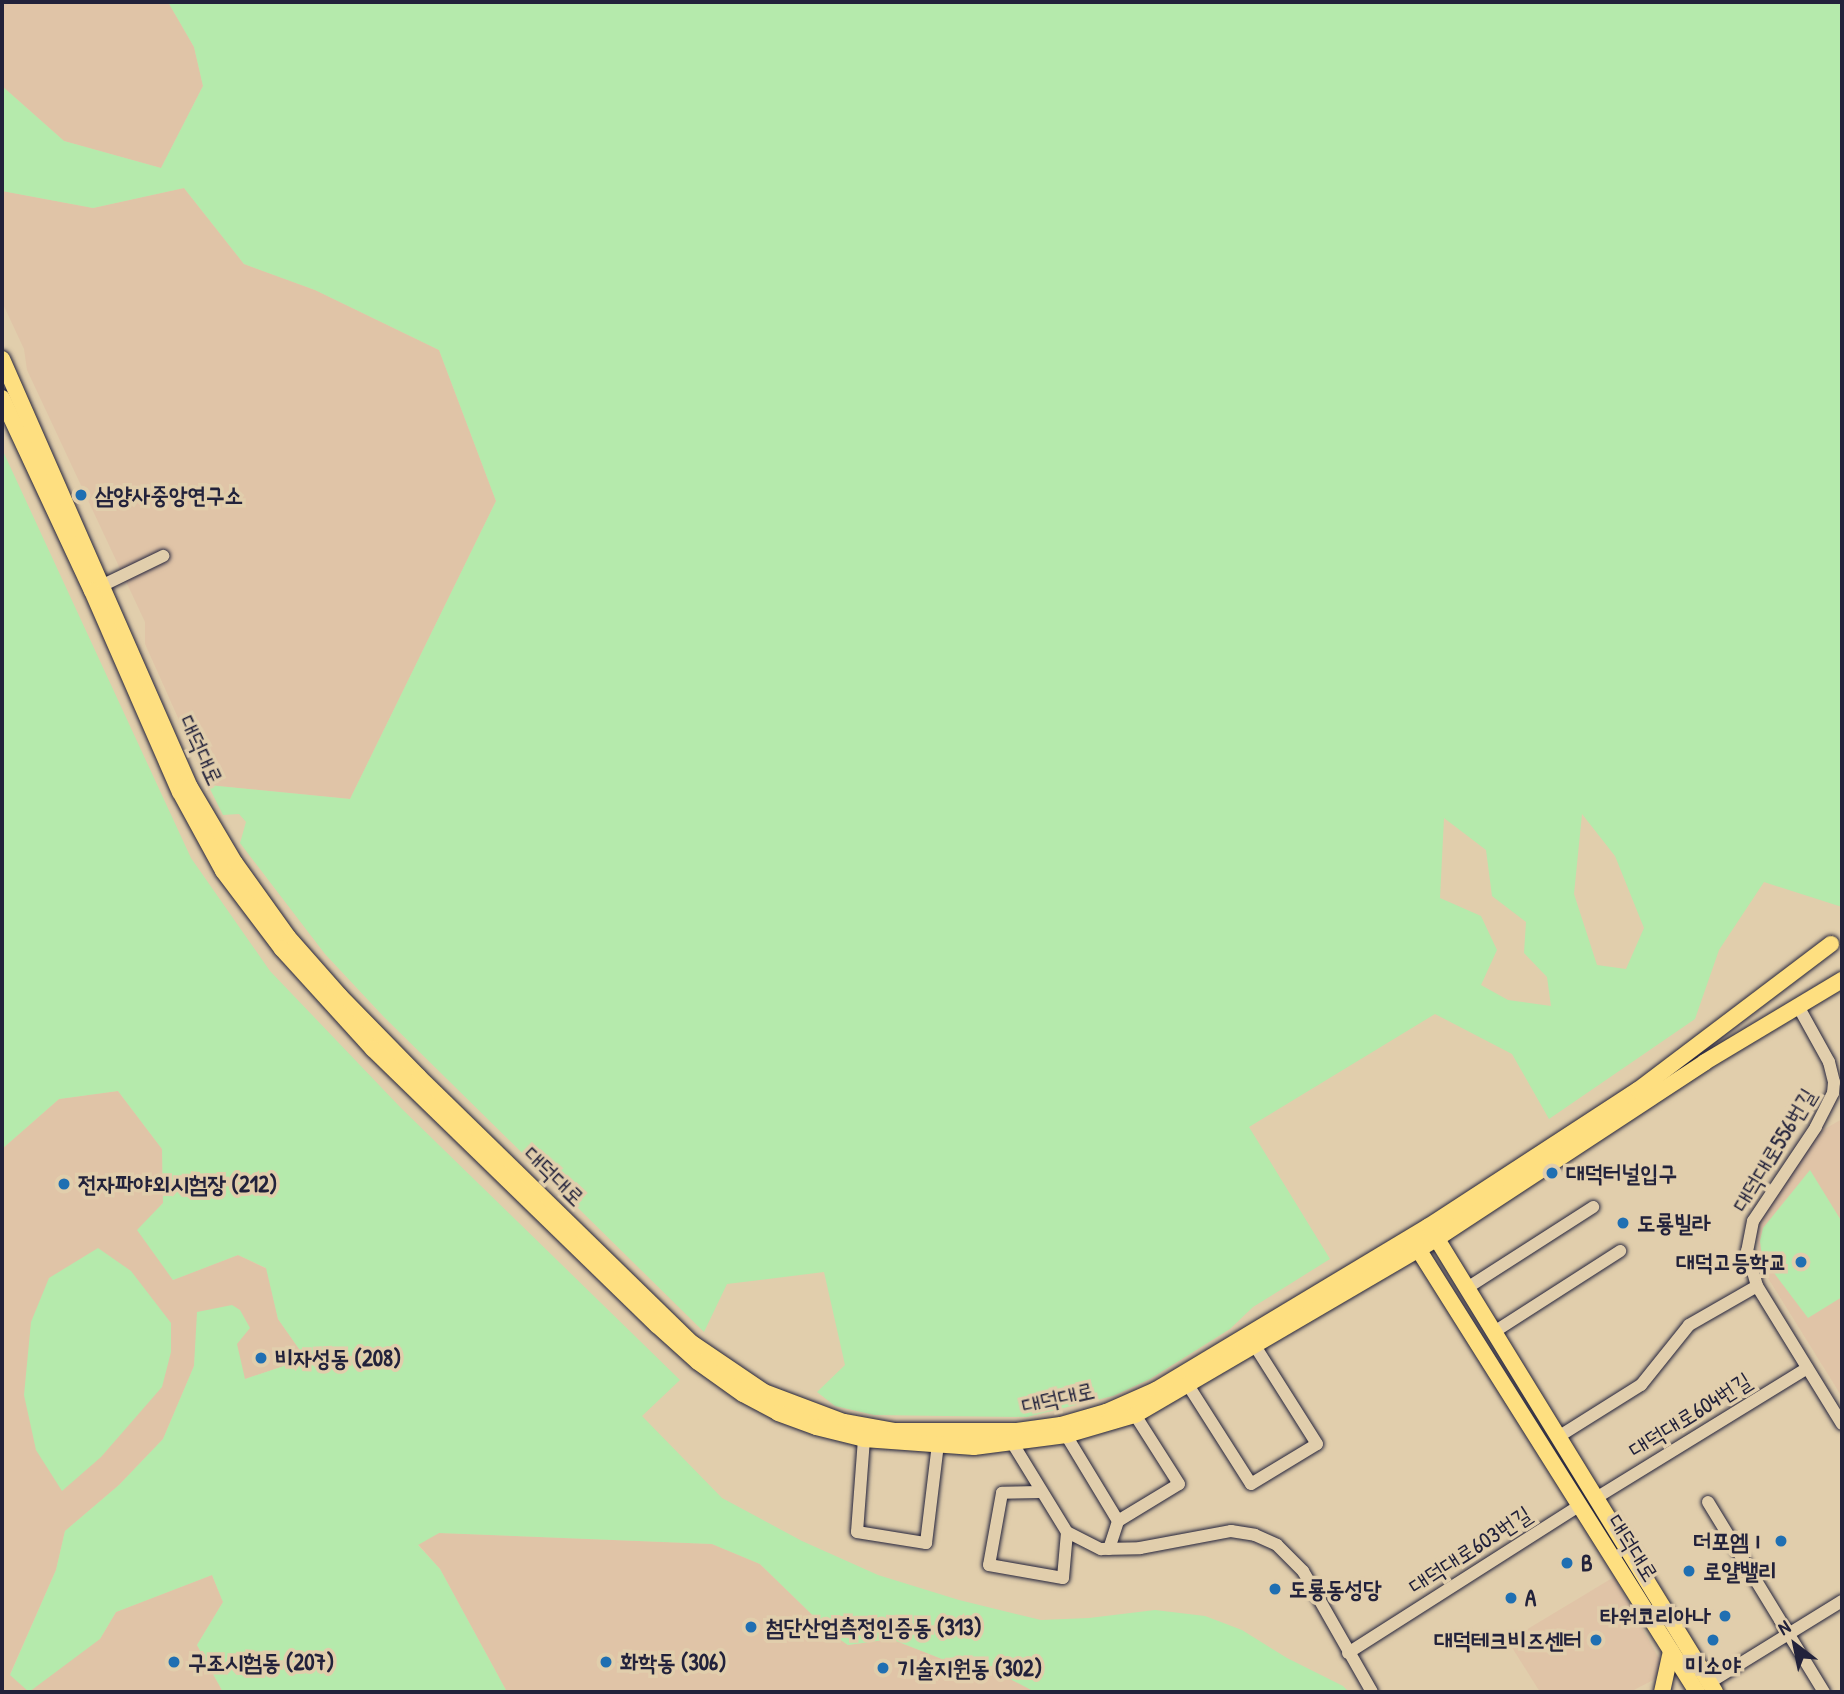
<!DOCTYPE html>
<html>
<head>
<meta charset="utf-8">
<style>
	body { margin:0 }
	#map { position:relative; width:1844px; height:1694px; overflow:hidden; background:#e1ceac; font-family:"Patrick Hand","Poor Story",sans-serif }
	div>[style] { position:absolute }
	.built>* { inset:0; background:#e0c4a7 }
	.green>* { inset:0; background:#b5eaac }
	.roads { filter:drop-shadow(0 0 2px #22223b) drop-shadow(0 0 2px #22223b) }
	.minor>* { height:12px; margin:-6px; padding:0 6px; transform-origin:6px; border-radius:6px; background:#e1ceac }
	.major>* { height:16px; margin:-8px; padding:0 8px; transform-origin:8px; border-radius:8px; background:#fedf80 }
	.dots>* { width:19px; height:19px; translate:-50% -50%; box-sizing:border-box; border:4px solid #e1ceac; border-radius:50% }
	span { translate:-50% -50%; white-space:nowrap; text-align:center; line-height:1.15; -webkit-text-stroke:7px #e1ceac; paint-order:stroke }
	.poi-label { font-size:23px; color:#22223b; font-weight:700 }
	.left { translate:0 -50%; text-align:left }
	.right { translate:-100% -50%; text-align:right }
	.street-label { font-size:23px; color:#22223b }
	.frame { position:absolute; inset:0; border:4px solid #22223b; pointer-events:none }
	.north { position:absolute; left:1760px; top:1610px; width:70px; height:70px; -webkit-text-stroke:5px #e1ceac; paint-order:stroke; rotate:328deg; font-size:19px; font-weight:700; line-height:28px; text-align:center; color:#22223b }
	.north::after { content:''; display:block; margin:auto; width:24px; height:32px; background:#22223b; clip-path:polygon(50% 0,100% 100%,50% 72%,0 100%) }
</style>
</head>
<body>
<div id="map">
	<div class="built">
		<div style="clip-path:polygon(2px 2px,168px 2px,194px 47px,203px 86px,161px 168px,64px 141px,2px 86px)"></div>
		<div style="clip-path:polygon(184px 188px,244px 264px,315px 290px,439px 350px,496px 501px,350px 799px,208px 785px,145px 644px,145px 622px,27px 370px,24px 349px,2px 302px,2px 191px,93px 208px)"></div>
		<div style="clip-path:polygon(118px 1091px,162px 1149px,163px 1203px,138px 1230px,173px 1280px,238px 1255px,267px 1269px,278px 1319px,304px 1356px,296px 1362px,245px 1379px,198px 1312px,194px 1366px,163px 1439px,119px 1485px,65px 1531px,56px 1570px,10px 1674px,100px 1639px,116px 1612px,212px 1575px,223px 1602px,197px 1645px,223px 1692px,2px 1692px,2px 1149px,59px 1099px)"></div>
		<div style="clip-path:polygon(1842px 1119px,1842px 1397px,1763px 1270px,1756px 1237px,1760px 1220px,1818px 1133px)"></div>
		<div style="clip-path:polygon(439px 1533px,712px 1544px,760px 1564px,832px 1634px,848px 1645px,891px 1639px,942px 1659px,966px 1656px,1039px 1692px,507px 1692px,440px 1569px,418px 1544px)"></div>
		<div style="clip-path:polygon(1614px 1577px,1661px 1662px,1657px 1678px,1630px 1692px,1540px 1692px,1508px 1641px)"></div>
	</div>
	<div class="green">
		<div style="clip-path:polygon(evenodd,168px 2px,1842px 2px,1842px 907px,1764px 882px,1719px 950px,1695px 1019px,1549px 1119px,1512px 1054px,1435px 1014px,1249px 1127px,1330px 1259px,1253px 1307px,1230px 1329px,1150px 1379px,1113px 1396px,1027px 1417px,874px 1415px,835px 1406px,817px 1392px,845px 1365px,824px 1272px,727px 1284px,704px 1332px,384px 1017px,325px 954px,240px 843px,246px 822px,239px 814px,223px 815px,208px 785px,350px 799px,496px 501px,439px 350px,315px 290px,244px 264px,184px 188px,93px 208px,2px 191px,2px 86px,64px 141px,161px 168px,203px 86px,194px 47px,168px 2px,1582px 814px,1615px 856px,1644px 928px,1626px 969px,1597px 965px,1574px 894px,1582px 814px,168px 2px,1444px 818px,1486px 850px,1492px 896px,1526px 922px,1524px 953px,1547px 977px,1551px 1006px,1508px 1000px,1481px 985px,1497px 950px,1481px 916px,1440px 898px,1444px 818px)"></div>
		<div style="clip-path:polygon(2px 449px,191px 858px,270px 971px,401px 1108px,680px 1380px,642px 1416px,722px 1498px,802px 1541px,878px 1575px,959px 1600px,1041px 1620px,1089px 1618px,1155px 1610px,1205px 1616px,1242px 1630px,1287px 1658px,1343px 1686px,1349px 1692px,1035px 1692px,966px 1656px,942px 1659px,891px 1639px,848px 1645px,832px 1634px,760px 1564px,712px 1544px,439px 1533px,418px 1545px,440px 1569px,507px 1692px,223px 1692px,197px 1645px,223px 1602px,212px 1575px,116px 1612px,100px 1639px,29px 1692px,10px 1675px,56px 1570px,65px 1531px,119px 1485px,163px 1439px,194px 1366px,197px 1312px,232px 1305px,240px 1310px,250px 1328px,237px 1344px,245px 1379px,296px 1362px,304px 1356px,278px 1319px,266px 1268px,238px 1255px,173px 1280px,137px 1230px,163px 1203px,162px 1149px,118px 1091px,59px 1099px,2px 1149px)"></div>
		<div style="clip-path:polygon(1810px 1170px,1842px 1222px,1842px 1297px,1808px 1318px,1762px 1257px,1760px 1241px,1763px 1228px)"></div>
		<div style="clip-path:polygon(98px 1248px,131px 1271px,171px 1323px,171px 1352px,162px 1387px,101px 1457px,62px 1491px,36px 1450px,24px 1395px,31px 1322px,49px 1278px)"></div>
	</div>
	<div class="roads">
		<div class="minor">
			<div style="left:95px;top:589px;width:76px;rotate:-25.9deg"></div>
			<div style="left:1798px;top:1006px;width:64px;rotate:61deg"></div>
			<div style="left:1829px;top:1062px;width:21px;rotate:76deg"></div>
			<div style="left:1834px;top:1082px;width:11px;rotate:95deg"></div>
			<div style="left:1833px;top:1093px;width:38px;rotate:117deg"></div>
			<div style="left:1816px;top:1127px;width:113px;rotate:123.8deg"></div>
			<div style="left:1753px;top:1221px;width:31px;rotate:101deg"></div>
			<div style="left:1747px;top:1251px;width:36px;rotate:74deg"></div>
			<div style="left:1757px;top:1286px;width:162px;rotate:58.4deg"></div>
			<div style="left:1467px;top:1288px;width:150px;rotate:-32.7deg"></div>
			<div style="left:1494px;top:1332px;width:150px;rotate:-32.7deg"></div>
			<div style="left:1188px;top:1385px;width:117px;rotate:57.5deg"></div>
			<div style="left:1251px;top:1484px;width:77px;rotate:-31.2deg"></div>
			<div style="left:1317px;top:1444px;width:116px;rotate:-122.3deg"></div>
			<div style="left:1066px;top:1435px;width:100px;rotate:58.8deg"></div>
			<div style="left:1118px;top:1521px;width:71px;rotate:-31.2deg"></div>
			<div style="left:1179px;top:1484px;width:82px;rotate:-122.5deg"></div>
			<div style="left:1558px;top:1437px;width:98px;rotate:-32.1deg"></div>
			<div style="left:1641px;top:1385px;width:77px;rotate:-51.3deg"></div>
			<div style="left:1689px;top:1325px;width:78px;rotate:-29.8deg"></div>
			<div style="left:864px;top:1439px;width:93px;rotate:94.3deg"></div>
			<div style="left:857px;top:1532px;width:70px;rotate:9.1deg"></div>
			<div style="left:926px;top:1543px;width:100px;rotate:-83.1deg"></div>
			<div style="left:1013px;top:1444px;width:103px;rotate:58.5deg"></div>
			<div style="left:1067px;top:1532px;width:38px;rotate:27deg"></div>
			<div style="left:1101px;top:1549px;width:39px;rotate:-1deg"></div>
			<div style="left:1140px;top:1548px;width:93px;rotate:-10.6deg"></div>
			<div style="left:1231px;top:1531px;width:24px;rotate:9deg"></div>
			<div style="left:1255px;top:1535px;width:24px;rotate:24deg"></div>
			<div style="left:1277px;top:1545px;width:37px;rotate:45deg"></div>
			<div style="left:1303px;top:1571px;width:139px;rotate:60.3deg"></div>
			<div style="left:1041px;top:1492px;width:39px;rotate:179deg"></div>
			<div style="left:1002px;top:1493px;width:73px;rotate:100.2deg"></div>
			<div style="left:989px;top:1565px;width:75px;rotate:10deg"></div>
			<div style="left:1063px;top:1578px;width:46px;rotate:-85deg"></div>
			<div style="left:1596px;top:1498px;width:248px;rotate:-31.6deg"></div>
			<div style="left:1708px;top:1502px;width:223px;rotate:58.6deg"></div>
			<div style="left:1109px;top:1549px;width:29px;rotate:-72deg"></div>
			<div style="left:1348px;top:1653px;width:275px;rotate:-32.5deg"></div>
			<div style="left:1709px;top:1683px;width:156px;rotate:-31.7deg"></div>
		</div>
		<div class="major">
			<div style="left:2px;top:359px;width:467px;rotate:66.3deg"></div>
			<div style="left:190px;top:787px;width:88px;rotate:59.4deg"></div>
			<div style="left:235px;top:863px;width:91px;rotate:54.4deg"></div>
			<div style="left:288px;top:937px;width:79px;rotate:48.6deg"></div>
			<div style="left:340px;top:996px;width:113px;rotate:45.7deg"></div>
			<div style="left:419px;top:1077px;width:381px;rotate:44.3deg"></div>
			<div style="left:692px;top:1343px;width:87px;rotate:34.2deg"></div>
			<div style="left:764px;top:1392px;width:85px;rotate:20.6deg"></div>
			<div style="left:844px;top:1422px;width:52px;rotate:10deg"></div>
			<div style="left:895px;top:1431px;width:122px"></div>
			<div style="left:1017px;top:1431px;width:44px;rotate:-7.8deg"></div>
			<div style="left:1061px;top:1425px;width:47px;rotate:-16.1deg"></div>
			<div style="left:1106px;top:1412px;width:55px;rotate:-23.7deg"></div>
			<div style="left:1156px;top:1390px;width:318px;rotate:-31deg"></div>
			<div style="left:1429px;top:1226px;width:249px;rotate:-33.1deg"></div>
			<div style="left:1638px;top:1090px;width:242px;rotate:-37.1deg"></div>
			<div style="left:2px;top:398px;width:213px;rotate:65deg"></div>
			<div style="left:92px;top:591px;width:219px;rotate:66.4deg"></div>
			<div style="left:180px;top:792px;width:90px;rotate:61.4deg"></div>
			<div style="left:223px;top:871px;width:98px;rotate:52.9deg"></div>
			<div style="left:282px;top:949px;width:135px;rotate:47.7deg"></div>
			<div style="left:373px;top:1049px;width:396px;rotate:44.2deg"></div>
			<div style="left:657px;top:1325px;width:55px;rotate:42.1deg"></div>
			<div style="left:698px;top:1362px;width:55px;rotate:35.4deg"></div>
			<div style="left:743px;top:1394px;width:40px;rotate:28deg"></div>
			<div style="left:778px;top:1413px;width:40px;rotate:20.2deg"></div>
			<div style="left:816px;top:1427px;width:49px;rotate:14deg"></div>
			<div style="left:864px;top:1439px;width:110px;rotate:4.2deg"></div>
			<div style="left:974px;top:1447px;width:93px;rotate:-7.4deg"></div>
			<div style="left:1066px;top:1435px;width:72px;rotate:-16.2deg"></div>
			<div style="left:1135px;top:1415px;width:349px;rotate:-30.3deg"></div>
			<div style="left:1436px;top:1239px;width:322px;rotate:-33.3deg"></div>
			<div style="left:1705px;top:1062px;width:160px;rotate:-30.9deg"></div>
			<div style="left:1432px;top:1231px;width:541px;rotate:58.45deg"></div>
			<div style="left:1413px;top:1241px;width:533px;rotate:57.8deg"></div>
			<div style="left:1662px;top:1692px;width:42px;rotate:-77.6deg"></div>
		</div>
	</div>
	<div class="dots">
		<div style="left:81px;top:495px;background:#1f6fb2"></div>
		<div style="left:1552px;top:1173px;background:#1f6fb2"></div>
		<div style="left:64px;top:1184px;background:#1f6fb2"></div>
		<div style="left:1623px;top:1223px;background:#1f6fb2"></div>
		<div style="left:1801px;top:1262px;background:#1f6fb2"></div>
		<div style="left:261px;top:1358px;background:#1f6fb2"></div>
		<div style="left:1781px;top:1541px;background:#1f6fb2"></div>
		<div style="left:1567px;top:1563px;background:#1f6fb2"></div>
		<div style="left:1689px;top:1571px;background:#1f6fb2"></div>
		<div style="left:1275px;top:1589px;background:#1f6fb2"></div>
		<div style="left:1511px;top:1598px;background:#1f6fb2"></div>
		<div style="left:1725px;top:1616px;background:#1f6fb2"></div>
		<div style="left:751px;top:1627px;background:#1f6fb2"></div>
		<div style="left:1596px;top:1640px;background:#1f6fb2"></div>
		<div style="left:1713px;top:1640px;background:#1f6fb2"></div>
		<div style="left:174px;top:1662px;background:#1f6fb2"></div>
		<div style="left:606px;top:1662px;background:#1f6fb2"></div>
		<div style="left:883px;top:1668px;background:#1f6fb2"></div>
	</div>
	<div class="poi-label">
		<span class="left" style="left:95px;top:495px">삼양사중앙연구소</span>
		<span class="left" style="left:1566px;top:1173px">대덕터널입구</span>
		<span class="left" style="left:78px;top:1184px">전자파야외시험장 (212)</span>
		<span class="left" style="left:1637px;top:1223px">도룡빌라</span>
		<span class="right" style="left:1787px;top:1262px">대덕고등학교</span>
		<span class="left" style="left:275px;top:1358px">비자성동 (208)</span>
		<span class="right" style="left:1767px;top:1541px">더포엠Ⅰ</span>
		<span class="left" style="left:1581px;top:1563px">B</span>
		<span class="left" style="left:1703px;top:1571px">로얄밸리</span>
		<span class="left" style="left:1289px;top:1589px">도룡동성당</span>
		<span class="left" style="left:1525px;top:1598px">A</span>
		<span class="right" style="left:1711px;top:1616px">타워코리아나</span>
		<span class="left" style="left:765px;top:1627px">첨단산업측정인증동 (313)</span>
		<span class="right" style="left:1582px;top:1640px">대덕테크비즈센터</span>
		<span class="left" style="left:188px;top:1662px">구조시험동 (207)</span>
		<span class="left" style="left:620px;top:1662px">화학동 (306)</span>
		<span style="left:1713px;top:1665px">미소야</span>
		<span class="left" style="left:897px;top:1668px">기술지원동 (302)</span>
	</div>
	<div class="street-label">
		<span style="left:201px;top:750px;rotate:65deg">대덕대로</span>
		<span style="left:1774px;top:1150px;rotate:-59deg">대덕대로556번길</span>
		<span style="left:554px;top:1176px;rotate:44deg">대덕대로</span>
		<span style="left:1058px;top:1398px;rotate:-13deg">대덕대로</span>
		<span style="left:1690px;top:1415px;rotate:-32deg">대덕대로604번길</span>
		<span style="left:1633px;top:1548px;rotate:58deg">대덕대로</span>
		<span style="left:1470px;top:1550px;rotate:-33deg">대덕대로603번길</span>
	</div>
	<div class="frame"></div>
	<div class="north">N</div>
</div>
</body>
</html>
